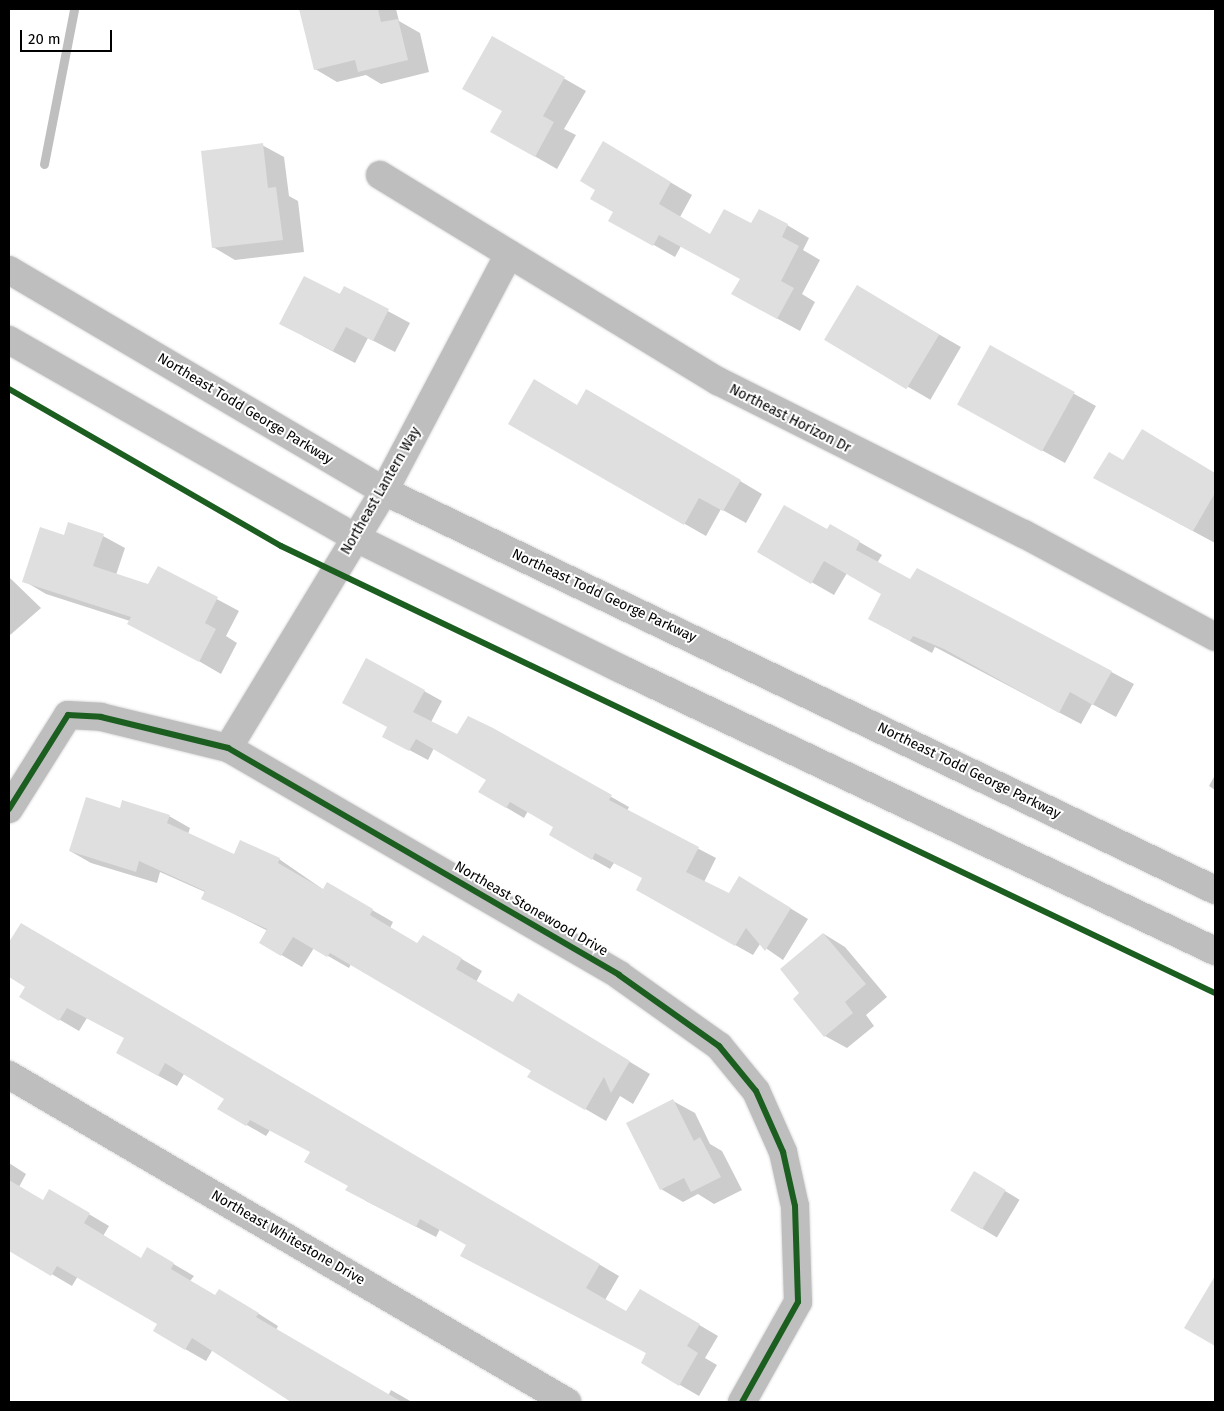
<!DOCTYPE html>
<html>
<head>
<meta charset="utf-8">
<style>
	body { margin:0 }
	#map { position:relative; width:1224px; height:1411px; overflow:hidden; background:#fff; font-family:"Fira Sans",sans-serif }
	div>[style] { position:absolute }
	.shadow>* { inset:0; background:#0003; transform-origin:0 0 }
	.stream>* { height:9px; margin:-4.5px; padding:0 4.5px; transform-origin:4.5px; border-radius:4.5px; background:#bfbfbf }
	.building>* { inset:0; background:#dfdfdf; transform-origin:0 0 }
	.roads { filter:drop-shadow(0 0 1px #dbdbdb) drop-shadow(0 0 1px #dbdbdb) }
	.minor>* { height:28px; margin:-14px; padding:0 14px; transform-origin:14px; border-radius:14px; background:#bebebe }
	.major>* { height:28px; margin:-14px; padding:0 14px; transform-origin:14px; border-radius:14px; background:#bebebe }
	.cycleway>* { height:6px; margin:-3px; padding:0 3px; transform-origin:3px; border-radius:3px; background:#1b5e20 }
	span { translate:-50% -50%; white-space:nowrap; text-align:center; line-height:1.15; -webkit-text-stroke:4px #fff; paint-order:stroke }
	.street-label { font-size:14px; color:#000 }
	.frame { position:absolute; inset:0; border:10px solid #000; pointer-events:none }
	.scale { position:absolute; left:20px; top:30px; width:92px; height:22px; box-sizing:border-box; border:2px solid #000; border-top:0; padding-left:6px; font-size:15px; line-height:18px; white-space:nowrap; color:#000; -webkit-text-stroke:4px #fff; paint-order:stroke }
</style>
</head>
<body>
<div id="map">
	<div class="shadow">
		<div style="clip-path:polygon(301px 9px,396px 9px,399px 21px,420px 33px,429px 72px,381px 84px,366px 75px,337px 82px,315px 69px)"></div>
		<div style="clip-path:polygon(493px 38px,586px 91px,564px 129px,576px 135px,557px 169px,492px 132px,504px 111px)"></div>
		<div style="clip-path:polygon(604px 143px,692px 195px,680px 217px,711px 236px,752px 225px,787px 225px,809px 238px,803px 250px,820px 260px,802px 294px,815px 302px,800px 331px,754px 306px,741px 279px,681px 246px,675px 257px,610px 220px,615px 211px,596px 190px)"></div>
		<div style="clip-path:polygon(262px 145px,284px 157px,289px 196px,298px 201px,304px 252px,235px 260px,213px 247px)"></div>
		<div style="left:857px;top:287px;width:120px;height:61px;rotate:30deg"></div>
		<div style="clip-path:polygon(345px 288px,410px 323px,395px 352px,368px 338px,355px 363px,303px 336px)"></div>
		<div style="clip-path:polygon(990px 347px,1096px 406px,1065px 463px,980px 416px)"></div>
		<div style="clip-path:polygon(587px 390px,762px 494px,746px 523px,721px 509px,706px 536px,509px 424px,577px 406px)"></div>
		<div style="clip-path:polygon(1164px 443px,1215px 474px,1215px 543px,1117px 490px,1124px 462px)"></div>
		<div style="clip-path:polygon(830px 525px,882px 555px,877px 563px,911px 580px,917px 569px,1134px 684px,1116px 717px,1092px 704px,1081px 724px,935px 647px,932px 653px,891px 631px,883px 593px,847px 573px,834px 595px,759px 552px,827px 531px)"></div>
		<div style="clip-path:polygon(65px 536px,103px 536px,125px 548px,116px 575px,149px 586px,159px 568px,239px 611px,226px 636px,237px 643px,221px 674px,130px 621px,46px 594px,24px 581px)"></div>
		<div style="clip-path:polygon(9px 577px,41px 608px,9px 636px)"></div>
		<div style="clip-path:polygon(424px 691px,442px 701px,431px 722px,457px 736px,492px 729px,629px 807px,627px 811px,716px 858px,704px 882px,729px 895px,757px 888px,808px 919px,783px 960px,760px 944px,753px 955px,637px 890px,644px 878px,614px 863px,610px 869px,550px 835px,555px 827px,528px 811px,524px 818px,480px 792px,488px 779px,434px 748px,428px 760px,383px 736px)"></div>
		<div style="clip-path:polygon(1215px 775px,1215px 790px,1209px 786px)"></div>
		<div style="clip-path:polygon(121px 809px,169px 816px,190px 828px,188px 834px,235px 856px,279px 859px,324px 890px,327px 884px,393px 922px,390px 928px,418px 945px,423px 936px,482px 971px,476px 982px,513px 1004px,539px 1007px,650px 1074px,633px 1104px,620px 1096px,606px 1121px,529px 1076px,532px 1071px,351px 964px,349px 968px,314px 948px,302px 967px,261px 943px,268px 931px,202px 898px,205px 892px,160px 872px,157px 883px,91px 863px,70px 851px)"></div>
		<div style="clip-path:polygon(21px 924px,619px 1276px,605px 1300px,627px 1313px,640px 1290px,718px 1336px,705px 1358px,717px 1365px,699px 1396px,642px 1363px,648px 1354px,468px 1245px,440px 1229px,436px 1237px,366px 1201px,311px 1152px,270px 1130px,266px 1136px,219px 1109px,226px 1098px,184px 1074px,177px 1086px,137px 1064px,125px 1038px,87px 1018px,79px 1031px,21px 997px,27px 986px,9px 975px,9px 945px)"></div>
		<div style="clip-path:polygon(824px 934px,845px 947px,887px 997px,866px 1015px,874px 1026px,847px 1048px,825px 1036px,801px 993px)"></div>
		<div style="clip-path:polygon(673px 1101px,695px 1113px,710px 1144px,722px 1151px,742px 1190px,714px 1204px,698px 1194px,683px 1202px,661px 1189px)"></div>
		<div style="clip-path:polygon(9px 1163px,26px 1174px,19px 1187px,43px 1201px,50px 1191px,109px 1226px,103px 1236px,142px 1259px,148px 1249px,194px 1276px,190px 1281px,216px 1296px,240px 1302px,278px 1326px,276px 1330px,388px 1396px,391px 1390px,412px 1402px,292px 1402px,213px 1349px,206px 1361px,185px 1349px,159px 1323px,78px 1276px,72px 1286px,9px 1249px)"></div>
		<div style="left:975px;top:1173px;width:52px;height:44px;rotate:31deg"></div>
	</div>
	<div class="stream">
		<div style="left:44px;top:164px;width:158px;rotate:-79deg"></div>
	</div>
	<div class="building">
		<div style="clip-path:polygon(299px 9px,378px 9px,381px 22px,398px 19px,408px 60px,358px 72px,355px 60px,314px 70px)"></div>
		<div style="clip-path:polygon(492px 36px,565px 77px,543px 116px,554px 122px,535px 157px,490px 132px,502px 111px,462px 89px)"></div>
		<div style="clip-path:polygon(603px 141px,671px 182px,659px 204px,710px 234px,724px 209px,751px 223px,759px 209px,788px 224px,782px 237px,799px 246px,781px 281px,794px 288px,777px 319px,731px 294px,740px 279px,659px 235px,653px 246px,608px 221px,613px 212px,590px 199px,595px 190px,580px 181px)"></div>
		<div style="clip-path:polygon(263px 143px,268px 188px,276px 187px,283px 240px,212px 248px,201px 151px)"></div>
		<div style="clip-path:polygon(304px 276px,340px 294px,344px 286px,389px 309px,373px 341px,346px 327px,333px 351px,279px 324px)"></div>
		<div style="left:857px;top:285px;width:96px;height:64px;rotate:31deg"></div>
		<div style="left:990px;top:345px;width:97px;height:68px;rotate:29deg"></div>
		<div style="clip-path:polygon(534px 379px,577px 405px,586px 389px,741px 480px,723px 511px,699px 498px,684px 525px,508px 424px)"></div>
		<div style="clip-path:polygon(1142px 429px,1215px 473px,1215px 493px,1193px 531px,1093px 478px,1109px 452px,1123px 460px)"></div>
		<div style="clip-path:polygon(784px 505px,827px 529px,830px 524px,860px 541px,856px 550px,910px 579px,917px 568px,1112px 671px,1093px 705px,1070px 692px,1059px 713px,944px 649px,913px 636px,910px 641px,868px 619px,881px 594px,824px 561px,811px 584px,757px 552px)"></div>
		<div style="clip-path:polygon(68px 522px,104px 534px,93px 566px,148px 584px,158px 566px,218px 597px,205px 623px,216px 629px,199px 662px,127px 624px,131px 617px,22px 582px,40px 527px,64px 535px)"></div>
		<div style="clip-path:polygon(366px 658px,425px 690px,413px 712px,457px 734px,468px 716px,493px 728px,612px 795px,609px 800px,699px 847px,686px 872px,729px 893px,739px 876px,791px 908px,765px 951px,746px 928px,735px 946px,636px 890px,642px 878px,595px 853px,592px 860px,549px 835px,553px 827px,510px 802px,506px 808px,478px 792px,486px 780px,416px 739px,409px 751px,382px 737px,387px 727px,342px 703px)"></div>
		<div style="clip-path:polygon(86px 797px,120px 808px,122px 800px,170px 815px,167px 823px,234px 854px,240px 840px,280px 858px,278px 863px,323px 889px,327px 882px,373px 909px,370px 915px,417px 943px,423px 935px,462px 958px,456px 969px,513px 1002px,518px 993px,630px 1061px,611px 1093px,604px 1077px,585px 1110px,527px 1077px,531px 1071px,330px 953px,327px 957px,293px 937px,281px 956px,259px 943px,267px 929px,201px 899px,205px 891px,139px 861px,136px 872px,69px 851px)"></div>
		<div style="clip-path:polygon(21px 923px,600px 1264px,586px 1288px,626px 1311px,640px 1289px,700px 1324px,687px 1346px,698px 1353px,679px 1386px,641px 1363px,646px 1353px,460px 1256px,466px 1245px,420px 1219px,416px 1227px,345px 1190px,348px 1186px,304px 1162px,310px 1152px,250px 1120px,246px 1126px,217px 1109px,224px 1099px,165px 1063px,158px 1076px,116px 1053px,124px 1038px,67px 1008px,59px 1021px,19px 997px,25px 987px,9px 977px,9px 942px)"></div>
		<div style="clip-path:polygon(823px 933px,866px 984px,845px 1002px,853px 1013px,824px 1037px,793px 999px,799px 993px,780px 969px)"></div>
		<div style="clip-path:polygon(673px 1099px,694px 1141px,700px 1137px,721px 1177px,691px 1192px,684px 1178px,660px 1190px,626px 1123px)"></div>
		<div style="left:974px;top:1171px;width:37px;height:46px;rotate:31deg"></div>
		<div style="clip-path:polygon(9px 1180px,43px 1200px,49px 1189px,90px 1213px,84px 1223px,141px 1258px,147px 1247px,174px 1263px,171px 1269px,215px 1295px,219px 1289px,259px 1313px,256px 1317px,402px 1402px,291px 1402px,192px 1338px,185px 1350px,153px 1331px,157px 1324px,57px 1266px,51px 1276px,9px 1251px)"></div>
		<div style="clip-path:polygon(1215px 1276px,1215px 1346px,1184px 1328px)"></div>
	</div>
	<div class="roads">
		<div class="minor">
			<div style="left:380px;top:175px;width:396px;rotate:31.4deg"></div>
			<div style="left:718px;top:381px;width:342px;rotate:26.6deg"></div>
			<div style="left:1024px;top:534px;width:217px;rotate:28.3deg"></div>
			<div style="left:228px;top:748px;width:301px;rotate:-58.7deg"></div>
			<div style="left:384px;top:491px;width:268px;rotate:-62.2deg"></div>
			<div style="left:9px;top:809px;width:111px;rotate:-57.9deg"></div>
			<div style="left:68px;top:715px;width:33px;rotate:3deg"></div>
			<div style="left:101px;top:717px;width:131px;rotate:13.7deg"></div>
			<div style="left:228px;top:748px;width:452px;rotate:30.1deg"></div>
			<div style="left:619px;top:975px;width:123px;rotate:35.4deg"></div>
			<div style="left:719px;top:1046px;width:58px;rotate:50.6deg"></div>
			<div style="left:756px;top:1091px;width:67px;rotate:66.1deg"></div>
			<div style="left:783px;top:1152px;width:55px;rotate:77.5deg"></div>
			<div style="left:795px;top:1206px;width:96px;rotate:88.2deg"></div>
			<div style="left:798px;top:1302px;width:115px;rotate:119.2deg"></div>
			<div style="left:9px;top:1075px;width:647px;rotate:30.37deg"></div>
		</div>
		<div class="major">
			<div style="left:9px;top:270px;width:435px;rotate:30.5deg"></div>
			<div style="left:384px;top:491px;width:922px;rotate:25.65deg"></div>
			<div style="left:9px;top:340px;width:400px;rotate:29.7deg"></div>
			<div style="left:356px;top:538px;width:296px;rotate:26.3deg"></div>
			<div style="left:621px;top:669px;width:658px;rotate:25.4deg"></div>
		</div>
	</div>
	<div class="cycleway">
		<div style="left:9px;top:389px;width:314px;rotate:30deg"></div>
		<div style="left:281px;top:546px;width:1035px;rotate:25.58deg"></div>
		<div style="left:9px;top:809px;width:111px;rotate:-57.9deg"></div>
		<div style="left:68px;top:715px;width:33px;rotate:3deg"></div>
		<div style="left:101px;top:717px;width:131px;rotate:13.7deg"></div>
		<div style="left:228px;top:748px;width:452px;rotate:30.1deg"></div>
		<div style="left:619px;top:975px;width:123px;rotate:35.4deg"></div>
		<div style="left:719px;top:1046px;width:58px;rotate:50.6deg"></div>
		<div style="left:756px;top:1091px;width:67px;rotate:66.1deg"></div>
		<div style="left:783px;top:1152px;width:55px;rotate:77.5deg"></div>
		<div style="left:795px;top:1206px;width:96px;rotate:88.2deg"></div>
		<div style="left:798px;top:1302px;width:115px;rotate:119.2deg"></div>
	</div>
	<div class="street-label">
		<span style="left:245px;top:409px;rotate:31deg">Northeast Todd George Parkway</span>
		<span style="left:790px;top:419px;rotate:27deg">Northeast Horizon Dr</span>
		<span style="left:381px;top:491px;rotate:-60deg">Northeast Lantern Way</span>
		<span style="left:604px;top:596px;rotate:25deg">Northeast Todd George Parkway</span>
		<span style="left:969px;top:771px;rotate:26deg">Northeast Todd George Parkway</span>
		<span style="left:531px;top:909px;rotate:30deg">Northeast Stonewood Drive</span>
		<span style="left:288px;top:1238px;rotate:30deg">Northeast Whitestone Drive</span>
	</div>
	<div class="frame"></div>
	<div class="scale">20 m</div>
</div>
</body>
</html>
